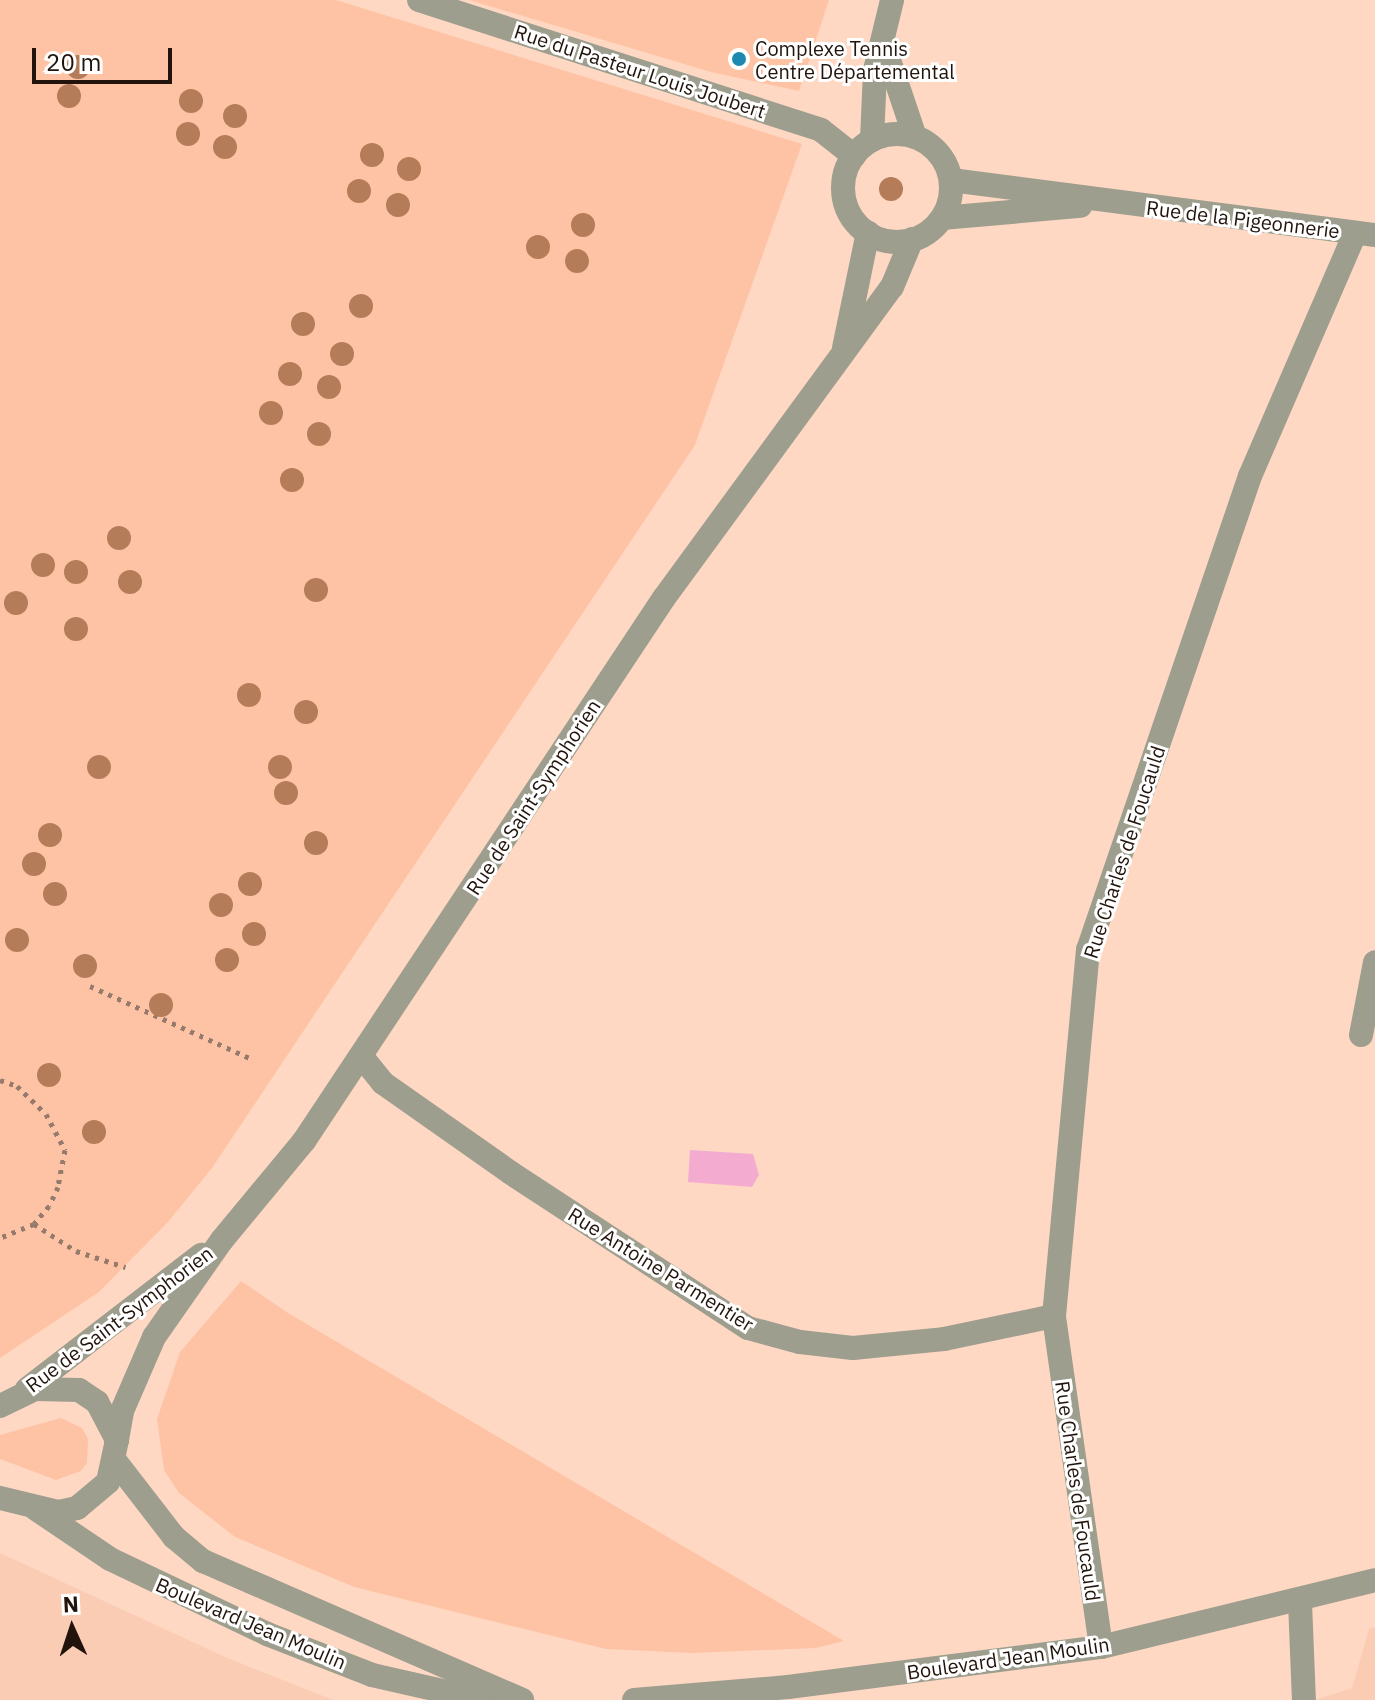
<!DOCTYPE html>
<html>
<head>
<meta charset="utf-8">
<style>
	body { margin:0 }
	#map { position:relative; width:1375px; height:1700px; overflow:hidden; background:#ffd8c4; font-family:"IBM Plex Sans",sans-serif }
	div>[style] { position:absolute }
	.built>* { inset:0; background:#faccb4 }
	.green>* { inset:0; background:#fec3a4 }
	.water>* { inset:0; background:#f3accf }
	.path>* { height:5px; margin-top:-2.5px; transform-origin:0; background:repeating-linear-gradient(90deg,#967b6d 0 4px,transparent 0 10px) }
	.service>* { height:24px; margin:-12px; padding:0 12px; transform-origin:12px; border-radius:12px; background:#9d9e8e }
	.minor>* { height:24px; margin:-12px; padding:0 12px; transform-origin:12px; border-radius:12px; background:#9d9e8e }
	.tertiary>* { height:24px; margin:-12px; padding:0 12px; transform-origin:12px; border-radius:12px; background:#9d9e8e }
	.tertiary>.ring { margin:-12px; padding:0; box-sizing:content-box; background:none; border:24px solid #9d9e8e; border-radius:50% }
	.trees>* { width:24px; height:24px; margin:-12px; border-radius:50%; background:#b47c58 }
	.dots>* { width:22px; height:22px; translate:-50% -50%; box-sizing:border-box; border:4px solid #fff; border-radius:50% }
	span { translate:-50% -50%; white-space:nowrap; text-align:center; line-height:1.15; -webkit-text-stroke:6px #fff; paint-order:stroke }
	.poi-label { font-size:20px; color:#22140d }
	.left { translate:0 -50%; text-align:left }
	.street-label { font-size:20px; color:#22140d }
	.north { position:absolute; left:32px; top:1588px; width:80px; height:80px; -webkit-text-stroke:6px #fff; paint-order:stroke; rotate:357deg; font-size:22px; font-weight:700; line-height:32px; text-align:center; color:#22140d }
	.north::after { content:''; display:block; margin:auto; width:28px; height:36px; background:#22140d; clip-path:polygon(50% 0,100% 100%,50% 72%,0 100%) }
	.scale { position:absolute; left:32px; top:48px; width:140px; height:36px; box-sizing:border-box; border:4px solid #22140d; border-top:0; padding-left:10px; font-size:24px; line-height:28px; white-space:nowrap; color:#22140d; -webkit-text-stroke:6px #fff; paint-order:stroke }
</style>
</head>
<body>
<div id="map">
	<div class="built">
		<div style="clip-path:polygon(0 1553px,225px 1657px,333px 1700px,0 1700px)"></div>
		<div style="clip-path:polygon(1375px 1627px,1375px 1700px,1315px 1700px,1352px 1688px,1369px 1629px)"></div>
	</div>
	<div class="green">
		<div style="clip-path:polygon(0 0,336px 0,802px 144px,695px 445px,212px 1168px,168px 1222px,99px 1292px,0 1358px)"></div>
		<div style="clip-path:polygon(469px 0,829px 0,799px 91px,711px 72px)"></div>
		<div style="clip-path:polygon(241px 1281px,288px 1313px,844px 1641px,816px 1648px,692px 1653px,606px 1649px,354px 1587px,235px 1537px,179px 1493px,164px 1470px,157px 1419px,180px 1352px)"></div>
		<div style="clip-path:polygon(61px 1418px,82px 1428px,88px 1439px,87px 1463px,81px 1471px,56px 1480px,0 1459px,0 1435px)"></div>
	</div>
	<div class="water">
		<div style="clip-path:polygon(690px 1150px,753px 1154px,759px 1175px,752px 1187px,688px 1182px)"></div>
	</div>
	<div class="path">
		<div style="left:90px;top:986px;width:180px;rotate:24.3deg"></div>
		<div style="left:0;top:1080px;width:18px;rotate:19deg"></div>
		<div style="left:17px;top:1086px;width:40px;rotate:44deg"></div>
		<div style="left:46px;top:1114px;width:41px;rotate:62.2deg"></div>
		<div style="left:65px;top:1150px;width:38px;rotate:101deg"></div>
		<div style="left:58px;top:1187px;width:21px;rotate:115deg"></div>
		<div style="left:49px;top:1206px;width:23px;rotate:130deg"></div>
		<div style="left:34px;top:1224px;width:37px;rotate:158deg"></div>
		<div style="left:34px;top:1224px;width:50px;rotate:32.7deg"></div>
		<div style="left:76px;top:1251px;width:52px;rotate:18.1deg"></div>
	</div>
	<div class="service">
		<div style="left:1300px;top:1602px;width:98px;rotate:87.7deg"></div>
	</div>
	<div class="minor">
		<div style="left:419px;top:0;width:422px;rotate:17.9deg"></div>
		<div style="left:821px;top:130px;width:42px;rotate:38.2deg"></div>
		<div style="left:951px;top:180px;width:428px;rotate:7.4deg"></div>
		<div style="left:942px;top:218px;width:139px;rotate:-5deg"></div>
		<div style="left:1361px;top:1035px;width:74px;rotate:-79.1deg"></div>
		<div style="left:362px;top:1057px;width:33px;rotate:51deg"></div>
		<div style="left:383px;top:1083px;width:156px;rotate:35.1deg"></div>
		<div style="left:511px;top:1173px;width:283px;rotate:33.2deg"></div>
		<div style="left:748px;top:1328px;width:54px;rotate:15.1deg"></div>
		<div style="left:800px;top:1342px;width:53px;rotate:6.5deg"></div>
		<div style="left:853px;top:1348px;width:91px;rotate:-5.6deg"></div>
		<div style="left:944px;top:1339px;width:112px;rotate:-11.8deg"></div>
		<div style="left:1101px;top:1647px;width:334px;rotate:-98.1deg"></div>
		<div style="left:1054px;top:1316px;width:368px;rotate:-84.7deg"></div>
		<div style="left:1088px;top:950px;width:501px;rotate:-71.13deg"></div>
		<div style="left:1250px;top:476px;width:265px;rotate:-66.6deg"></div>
	</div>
	<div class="tertiary">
		<div style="left:884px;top:45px;width:97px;rotate:71.4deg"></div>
		<div class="ring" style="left:843px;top:134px;width:84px;height:84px"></div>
		<div style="left:872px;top:140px;width:70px;rotate:-87.5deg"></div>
		<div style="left:875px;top:70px;width:72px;rotate:-76.3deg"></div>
		<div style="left:844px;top:348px;width:118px;rotate:-78.3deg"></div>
		<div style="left:27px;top:1389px;width:220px;rotate:-37.6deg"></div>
		<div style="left:0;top:1406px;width:39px;rotate:-26deg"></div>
		<div style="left:35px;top:1389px;width:44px;rotate:1.3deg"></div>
		<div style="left:79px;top:1390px;width:22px;rotate:34deg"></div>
		<div style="left:97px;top:1402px;width:43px;rotate:62.2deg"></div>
		<div style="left:117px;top:1440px;width:43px;rotate:102.1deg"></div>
		<div style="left:108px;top:1482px;width:40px;rotate:140deg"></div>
		<div style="left:77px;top:1508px;width:19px;rotate:168deg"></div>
		<div style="left:58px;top:1512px;width:60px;rotate:-166.4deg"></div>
		<div style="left:117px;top:1440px;width:29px;rotate:-80deg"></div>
		<div style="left:122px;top:1411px;width:81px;rotate:-66.6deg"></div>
		<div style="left:154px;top:1337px;width:118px;rotate:-55deg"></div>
		<div style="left:222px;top:1240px;width:129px;rotate:-50.4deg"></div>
		<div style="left:304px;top:1141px;width:651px;rotate:-56.46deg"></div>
		<div style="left:664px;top:598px;width:386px;rotate:-53.8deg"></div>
		<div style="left:892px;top:287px;width:52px;rotate:-67.4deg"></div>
		<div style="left:116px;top:1462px;width:95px;rotate:52.3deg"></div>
		<div style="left:174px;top:1537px;width:38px;rotate:40deg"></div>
		<div style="left:203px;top:1561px;width:348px;rotate:23.5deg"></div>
		<div style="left:36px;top:1509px;width:89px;rotate:34deg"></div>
		<div style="left:110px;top:1559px;width:174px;rotate:25.5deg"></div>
		<div style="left:267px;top:1634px;width:113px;rotate:21.3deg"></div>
		<div style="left:372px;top:1675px;width:113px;rotate:12.8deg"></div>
		<div style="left:634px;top:1700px;width:155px;rotate:-4.8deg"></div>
		<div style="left:788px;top:1687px;width:316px;rotate:-7.3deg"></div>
		<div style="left:1101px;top:1647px;width:282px;rotate:-13.7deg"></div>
	</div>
	<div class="trees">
		<div style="left:78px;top:67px"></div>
		<div style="left:69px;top:96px"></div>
		<div style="left:191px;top:101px"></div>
		<div style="left:235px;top:116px"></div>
		<div style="left:188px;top:134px"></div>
		<div style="left:225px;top:147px"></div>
		<div style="left:372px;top:155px"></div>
		<div style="left:409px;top:169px"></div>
		<div style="left:891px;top:189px"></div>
		<div style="left:359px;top:191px"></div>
		<div style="left:398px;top:205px"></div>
		<div style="left:583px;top:225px"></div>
		<div style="left:538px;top:247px"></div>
		<div style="left:577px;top:261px"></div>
		<div style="left:361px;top:306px"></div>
		<div style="left:303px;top:324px"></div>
		<div style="left:342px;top:354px"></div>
		<div style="left:290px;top:374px"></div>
		<div style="left:329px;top:387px"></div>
		<div style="left:271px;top:413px"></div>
		<div style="left:319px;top:434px"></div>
		<div style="left:292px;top:480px"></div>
		<div style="left:119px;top:538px"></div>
		<div style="left:43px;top:565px"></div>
		<div style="left:76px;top:572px"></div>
		<div style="left:130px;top:582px"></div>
		<div style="left:316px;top:590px"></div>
		<div style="left:16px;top:603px"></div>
		<div style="left:76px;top:629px"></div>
		<div style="left:249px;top:695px"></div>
		<div style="left:306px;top:712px"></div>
		<div style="left:99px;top:767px"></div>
		<div style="left:280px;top:767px"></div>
		<div style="left:286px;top:793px"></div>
		<div style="left:50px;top:835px"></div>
		<div style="left:316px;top:843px"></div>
		<div style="left:34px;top:864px"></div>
		<div style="left:250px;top:884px"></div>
		<div style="left:55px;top:894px"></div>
		<div style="left:221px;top:905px"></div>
		<div style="left:254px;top:934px"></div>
		<div style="left:17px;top:940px"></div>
		<div style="left:227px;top:960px"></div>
		<div style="left:85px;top:966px"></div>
		<div style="left:161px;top:1005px"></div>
		<div style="left:49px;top:1075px"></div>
		<div style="left:94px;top:1132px"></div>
	</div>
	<div class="dots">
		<div style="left:739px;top:59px;background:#1e89b0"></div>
	</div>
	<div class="poi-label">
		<span class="left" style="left:755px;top:60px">Complexe Tennis<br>Centre Départemental</span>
	</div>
	<div class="street-label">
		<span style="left:640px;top:71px;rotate:18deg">Rue du Pasteur Louis Joubert</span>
		<span style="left:1243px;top:219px;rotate:7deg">Rue de la Pigeonnerie</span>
		<span style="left:533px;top:797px;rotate:-57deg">Rue de Saint-Symphorien</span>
		<span style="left:1124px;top:852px;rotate:-72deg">Rue Charles de Foucauld</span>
		<span style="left:661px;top:1269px;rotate:32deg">Rue Antoine Parmentier</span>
		<span style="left:119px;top:1319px;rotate:-37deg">Rue de Saint-Symphorien</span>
		<span style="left:1078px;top:1491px;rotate:82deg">Rue Charles de Foucauld</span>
		<span style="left:251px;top:1623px;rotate:23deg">Boulevard Jean Moulin</span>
		<span style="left:1008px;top:1658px;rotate:-8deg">Boulevard Jean Moulin</span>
	</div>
	<div class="north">N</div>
	<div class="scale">20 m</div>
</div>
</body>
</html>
